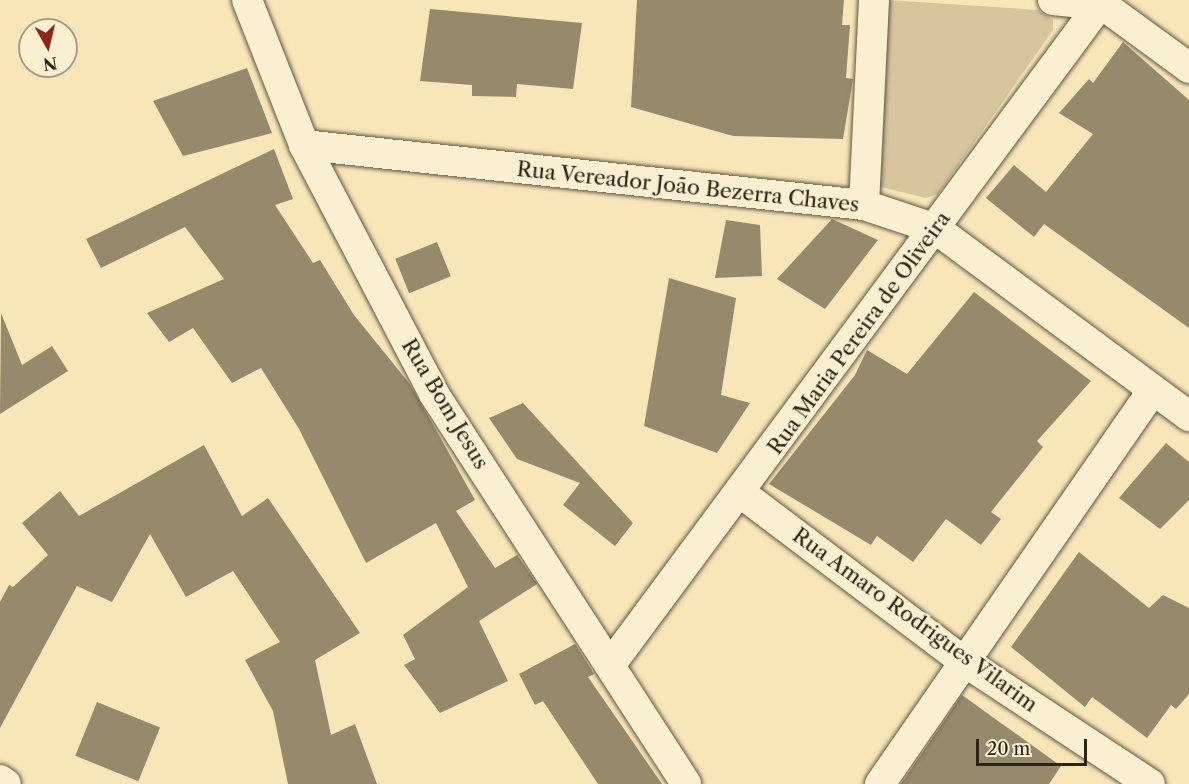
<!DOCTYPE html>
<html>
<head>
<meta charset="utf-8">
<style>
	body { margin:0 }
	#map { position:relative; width:1189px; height:784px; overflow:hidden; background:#f9e6b8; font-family:"Libre Caslon Text",serif }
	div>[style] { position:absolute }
	.green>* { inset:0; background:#d6c59d }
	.building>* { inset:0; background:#97896c; transform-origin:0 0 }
	.roads { filter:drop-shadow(0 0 2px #5f5442) drop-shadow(0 0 2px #5f5442) }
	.street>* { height:30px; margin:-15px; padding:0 15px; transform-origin:15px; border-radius:15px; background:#fbefd1 }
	span { translate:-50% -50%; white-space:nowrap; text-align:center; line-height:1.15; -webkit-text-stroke:5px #fbefd1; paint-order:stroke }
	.street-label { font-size:21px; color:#2c241a }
	.north { position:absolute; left:18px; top:18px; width:60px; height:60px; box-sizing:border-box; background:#fbefd1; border:2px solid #a89e88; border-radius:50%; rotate:172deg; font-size:16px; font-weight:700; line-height:24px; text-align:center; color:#2c241a }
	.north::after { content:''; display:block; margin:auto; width:21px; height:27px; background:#8f2418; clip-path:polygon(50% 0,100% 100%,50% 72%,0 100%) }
	.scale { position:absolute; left:976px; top:739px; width:111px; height:27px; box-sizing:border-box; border:3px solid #2c241a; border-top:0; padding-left:8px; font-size:18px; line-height:21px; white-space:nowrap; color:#2c241a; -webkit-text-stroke:4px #fbefd1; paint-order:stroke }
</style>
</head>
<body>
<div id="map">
	<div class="green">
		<div style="clip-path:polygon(888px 0,1039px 10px,1053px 20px,1053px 30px,938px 194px,926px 198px,877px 186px)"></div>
	</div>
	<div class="building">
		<div style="clip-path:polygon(637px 0,844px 0,842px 25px,850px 25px,846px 78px,853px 79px,843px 139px,733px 136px,631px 107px)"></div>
		<div style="clip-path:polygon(430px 9px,582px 23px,573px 89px,517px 84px,516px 97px,472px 96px,472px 85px,420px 81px)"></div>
		<div style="clip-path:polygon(1123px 42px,1189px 100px,1189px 328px,1044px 224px,1034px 237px,986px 198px,1014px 165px,1046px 192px,1093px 134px,1059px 113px,1089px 79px,1093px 83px)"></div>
		<div style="clip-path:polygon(247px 68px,272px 133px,183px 156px,153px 101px)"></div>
		<div style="clip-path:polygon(274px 149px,293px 199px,275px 205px,313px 263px,320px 260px,354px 315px,409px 383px,435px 428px,475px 500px,456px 511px,495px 568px,517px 555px,537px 584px,479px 621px,508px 681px,440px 713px,404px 665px,415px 659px,403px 635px,468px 587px,436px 523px,366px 563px,299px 429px,261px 368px,232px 383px,193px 328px,169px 342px,147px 313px,224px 279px,185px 227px,101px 268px,86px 239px)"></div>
		<div style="clip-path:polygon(832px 219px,878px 240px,825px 309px,777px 279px)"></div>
		<div style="clip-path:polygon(726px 220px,760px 225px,762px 276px,715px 278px)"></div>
		<div style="left:437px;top:242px;width:37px;height:45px;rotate:68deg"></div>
		<div style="clip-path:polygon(669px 278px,736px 298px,721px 395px,750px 403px,717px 453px,644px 426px)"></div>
		<div style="clip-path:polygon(974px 292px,1091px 381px,1037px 441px,1043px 447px,991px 512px,1001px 519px,981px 545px,946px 519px,913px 562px,877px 536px,871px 545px,769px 484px,855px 375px,867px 350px,907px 374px)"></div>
		<div style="clip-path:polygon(1px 313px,22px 365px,52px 346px,68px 371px,0 414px)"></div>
		<div style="clip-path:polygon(523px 403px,633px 523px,615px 546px,563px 505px,580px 483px,517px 459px,489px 418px)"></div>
		<div style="clip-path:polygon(1166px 443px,1189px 462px,1189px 500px,1160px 529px,1119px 498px)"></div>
		<div style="clip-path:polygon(204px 445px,242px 516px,268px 498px,360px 633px,315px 660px,331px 735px,355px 724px,377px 784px,288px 784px,273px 711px,245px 660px,280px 642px,233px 571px,186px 597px,150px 534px,112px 602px,77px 586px,0 728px,0 602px,9px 585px,13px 587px,48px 555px,22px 523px,60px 491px,79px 516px)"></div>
		<div style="clip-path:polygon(1079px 552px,1149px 608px,1163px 595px,1189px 608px,1189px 694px,1176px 709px,1171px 705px,1147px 738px,1092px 697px,1085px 707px,1011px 647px)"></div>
		<div style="clip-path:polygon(575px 644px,594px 674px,588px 677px,662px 784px,598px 784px,543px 701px,535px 705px,519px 674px)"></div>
		<div style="clip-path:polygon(962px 695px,1061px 766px,1049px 784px,901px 784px)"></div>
		<div style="left:97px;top:702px;width:68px;height:58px;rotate:22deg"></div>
	</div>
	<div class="roads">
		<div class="street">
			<div style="left:247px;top:0;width:156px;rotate:68.5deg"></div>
			<div style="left:304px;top:145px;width:281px;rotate:62.4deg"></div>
			<div style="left:434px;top:394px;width:464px;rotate:57.1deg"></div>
			<div style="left:1053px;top:0;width:50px;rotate:5.7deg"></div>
			<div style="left:1103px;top:5px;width:107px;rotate:36.2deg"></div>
			<div style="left:304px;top:145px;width:563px;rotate:6.12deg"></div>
			<div style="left:864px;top:205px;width:76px;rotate:18.4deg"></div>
			<div style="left:936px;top:229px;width:315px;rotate:36.5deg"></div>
			<div style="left:864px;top:205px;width:205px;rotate:-87.2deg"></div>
			<div style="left:741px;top:493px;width:277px;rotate:37.1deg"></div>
			<div style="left:962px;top:660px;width:225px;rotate:33.4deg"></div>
			<div style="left:611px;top:664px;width:826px;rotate:-53.46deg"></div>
			<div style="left:0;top:780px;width:7px;rotate:34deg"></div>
			<div style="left:880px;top:784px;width:479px;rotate:-55.3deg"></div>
		</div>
	</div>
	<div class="street-label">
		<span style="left:688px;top:187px;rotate:6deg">Rua Vereador João Bezerra Chaves</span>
		<span style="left:859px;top:333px;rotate:-54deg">Rua Maria Pereira de Oliveira</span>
		<span style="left:445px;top:404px;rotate:59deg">Rua Bom Jesus</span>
		<span style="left:915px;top:620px;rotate:36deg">Rua Amaro Rodrigues Vilarim</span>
	</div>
	<div class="north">N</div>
	<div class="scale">20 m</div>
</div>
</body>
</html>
